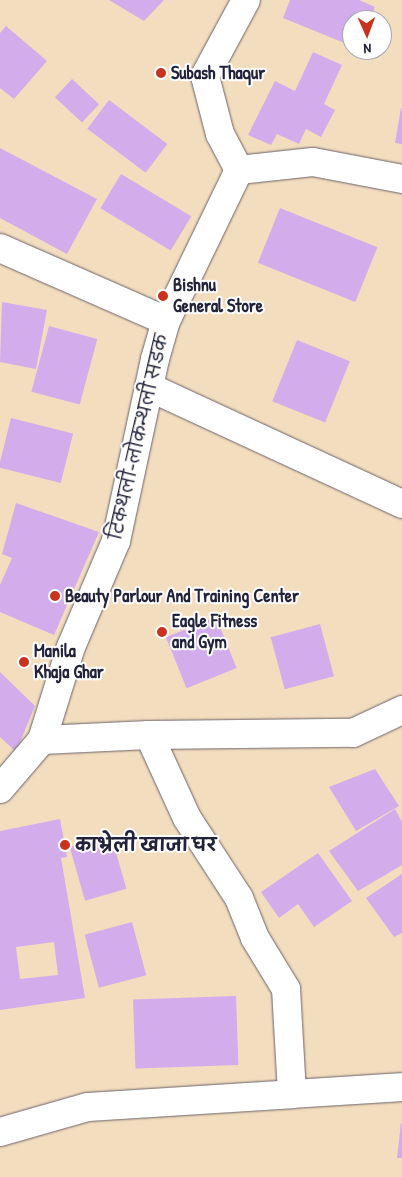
<!DOCTYPE html>
<html>
<head>
<meta charset="utf-8">
<style>
	body { margin:0 }
	#map { position:relative; width:402px; height:1177px; overflow:hidden; background:#f3ddbf; font-family:"Patrick Hand","Playpen Sans Deva",sans-serif }
	div>[style] { position:absolute }
	.building>* { inset:0; background:#d3aceb; transform-origin:0 0 }
	.roads { filter:drop-shadow(0 0 1px #6b6369) drop-shadow(0 0 1px #6b6369) }
	.street>* { height:28px; margin:-14px; padding:0 14px; transform-origin:14px; border-radius:14px; background:#fff }
	.dots>* { width:14px; height:14px; translate:-50% -50%; box-sizing:border-box; border:2px solid #fff; border-radius:50% }
	span { translate:-50% -50%; white-space:nowrap; text-align:center; line-height:1.15; -webkit-text-stroke:4px #fff; paint-order:stroke }
	.poi-label { font-size:18px; color:#22223b; font-weight:700 }
	.left { translate:0 -50%; text-align:left }
	.street-label { font-size:18px; color:#22223b }
	.north { position:absolute; left:342px; top:10px; width:50px; height:50px; box-sizing:border-box; background:#fff; border:1px solid #a7a7b1; border-radius:50%; rotate:178deg; font-size:14px; font-weight:700; line-height:20px; text-align:center; color:#22223b }
	.north::after { content:''; display:block; margin:auto; width:18px; height:22px; background:#c8321e; clip-path:polygon(50% 0,100% 100%,50% 72%,0 100%) }
</style>
</head>
<body>
<div id="map">
	<div class="building">
		<div style="clip-path:polygon(109px 0,164px 0,144px 21px)"></div>
		<div style="clip-path:polygon(290px 0,359px 0,375px 7px,369px 20px,352px 20px,347px 44px,283px 18px)"></div>
		<div style="clip-path:polygon(6px 26px,47px 61px,14px 99px,0 88px,0 33px)"></div>
		<div style="clip-path:polygon(313px 52px,342px 65px,324px 104px,335px 110px,321px 137px,306px 129px,299px 144px,277px 134px,271px 145px,248px 135px,275px 81px,295px 91px)"></div>
		<div style="left:72px;top:79px;width:37px;height:25px;rotate:43deg"></div>
		<div style="left:109px;top:100px;width:73px;height:36px;rotate:37deg"></div>
		<div style="clip-path:polygon(401px 108px,402px 108px,402px 144px,395px 143px)"></div>
		<div style="clip-path:polygon(0 148px,97px 199px,67px 254px,0 218px)"></div>
		<div style="left:121px;top:174px;width:82px;height:40px;rotate:31deg"></div>
		<div style="left:280px;top:208px;width:105px;height:59px;rotate:22deg"></div>
		<div style="clip-path:polygon(2px 302px,47px 310px,36px 369px,0 362px)"></div>
		<div style="left:49px;top:326px;width:50px;height:68px;rotate:15deg"></div>
		<div style="left:297px;top:340px;width:57px;height:66px;rotate:22deg"></div>
		<div style="left:11px;top:418px;width:64px;height:51px;rotate:14deg"></div>
		<div style="clip-path:polygon(16px 503px,99px 532px,54px 635px,0 612px,0 585px,12px 558px,2px 554px)"></div>
		<div style="left:216px;top:617px;width:55px;height:54px;rotate:68deg"></div>
		<div style="left:320px;top:624px;width:54px;height:51px;rotate:75deg"></div>
		<div style="clip-path:polygon(0 672px,35px 706px,16px 752px,0 737px)"></div>
		<div style="clip-path:polygon(375px 769px,399px 806px,356px 831px,329px 787px)"></div>
		<div style="clip-path:polygon(395px 809px,402px 822px,402px 865px,358px 891px,329px 851px)"></div>
		<div style="clip-path:polygon(evenodd,60px 819px,67px 857px,61px 858px,85px 998px,0 1010px,0 831px,60px 819px,54px 942px,58px 975px,20px 979px,16px 947px,54px 942px)"></div>
		<div style="left:111px;top:835px;width:56px;height:43px;rotate:74deg"></div>
		<div style="clip-path:polygon(318px 853px,352px 901px,314px 927px,298px 904px,279px 918px,261px 892px)"></div>
		<div style="clip-path:polygon(402px 874px,402px 933px,394px 937px,366px 898px)"></div>
		<div style="left:132px;top:922px;width:55px;height:49px;rotate:75deg"></div>
		<div style="left:236px;top:996px;width:69px;height:103px;rotate:88deg"></div>
		<div style="clip-path:polygon(401px 1123px,402px 1123px,402px 1158px,397px 1158px)"></div>
	</div>
	<div class="roads">
		<div class="street">
			<div style="left:239px;top:170px;width:74px;rotate:-6.2deg"></div>
			<div style="left:313px;top:162px;width:91px;rotate:10.8deg"></div>
			<div style="left:0;top:248px;width:181px;rotate:23.7deg"></div>
			<div style="left:149px;top:387px;width:279px;rotate:24.8deg"></div>
			<div style="left:149px;top:735px;width:204px;rotate:-0.6deg"></div>
			<div style="left:353px;top:733px;width:54px;rotate:-25.1deg"></div>
			<div style="left:42px;top:740px;width:107px;rotate:-2.7deg"></div>
			<div style="left:149px;top:735px;width:91px;rotate:65.4deg"></div>
			<div style="left:187px;top:818px;width:95px;rotate:57deg"></div>
			<div style="left:239px;top:898px;width:43px;rotate:68.2deg"></div>
			<div style="left:255px;top:938px;width:60px;rotate:58.7deg"></div>
			<div style="left:286px;top:989px;width:105px;rotate:86.7deg"></div>
			<div style="left:292px;top:1094px;width:110px;rotate:-3.6deg"></div>
			<div style="left:0;top:789px;width:65px;rotate:-49.4deg"></div>
			<div style="left:42px;top:740px;width:97px;rotate:-72.7deg"></div>
			<div style="left:71px;top:647px;width:115px;rotate:-67deg"></div>
			<div style="left:116px;top:541px;width:186px;rotate:-77.9deg"></div>
			<div style="left:155px;top:359px;width:40px;rotate:-74deg"></div>
			<div style="left:166px;top:321px;width:168px;rotate:-64.2deg"></div>
			<div style="left:239px;top:170px;width:41px;rotate:-117.8deg"></div>
			<div style="left:220px;top:134px;width:60px;rotate:-104.5deg"></div>
			<div style="left:205px;top:76px;width:86px;rotate:-61.7deg"></div>
			<div style="left:0;top:1132px;width:91px;rotate:-15.9deg"></div>
			<div style="left:88px;top:1107px;width:204px;rotate:-3.6deg"></div>
		</div>
	</div>
	<div class="dots">
		<div style="left:161px;top:73px;background:#c8321e"></div>
		<div style="left:163px;top:296px;background:#c8321e"></div>
		<div style="left:55px;top:596px;background:#c8321e"></div>
		<div style="left:162px;top:632px;background:#c8321e"></div>
		<div style="left:24px;top:662px;background:#c8321e"></div>
		<div style="left:65px;top:845px;background:#c8321e"></div>
	</div>
	<div class="poi-label">
		<span class="left" style="left:171px;top:73px">Subash Thaqur</span>
		<span class="left" style="left:173px;top:296px">Bishnu<br>General Store</span>
		<span class="left" style="left:65px;top:596px">Beauty Parlour And Training Center</span>
		<span class="left" style="left:172px;top:632px">Eagle Fitness<br>and Gym</span>
		<span class="left" style="left:34px;top:662px">Manila<br>Khaja Ghar</span>
		<span class="left" style="left:75px;top:845px">काभ्रेली खाजा घर</span>
	</div>
	<div class="street-label">
		<span style="left:139px;top:437px;rotate:-77deg">टिकथली-लोकन्थली सडक</span>
	</div>
	<div class="north">N</div>
</div>
</body>
</html>
